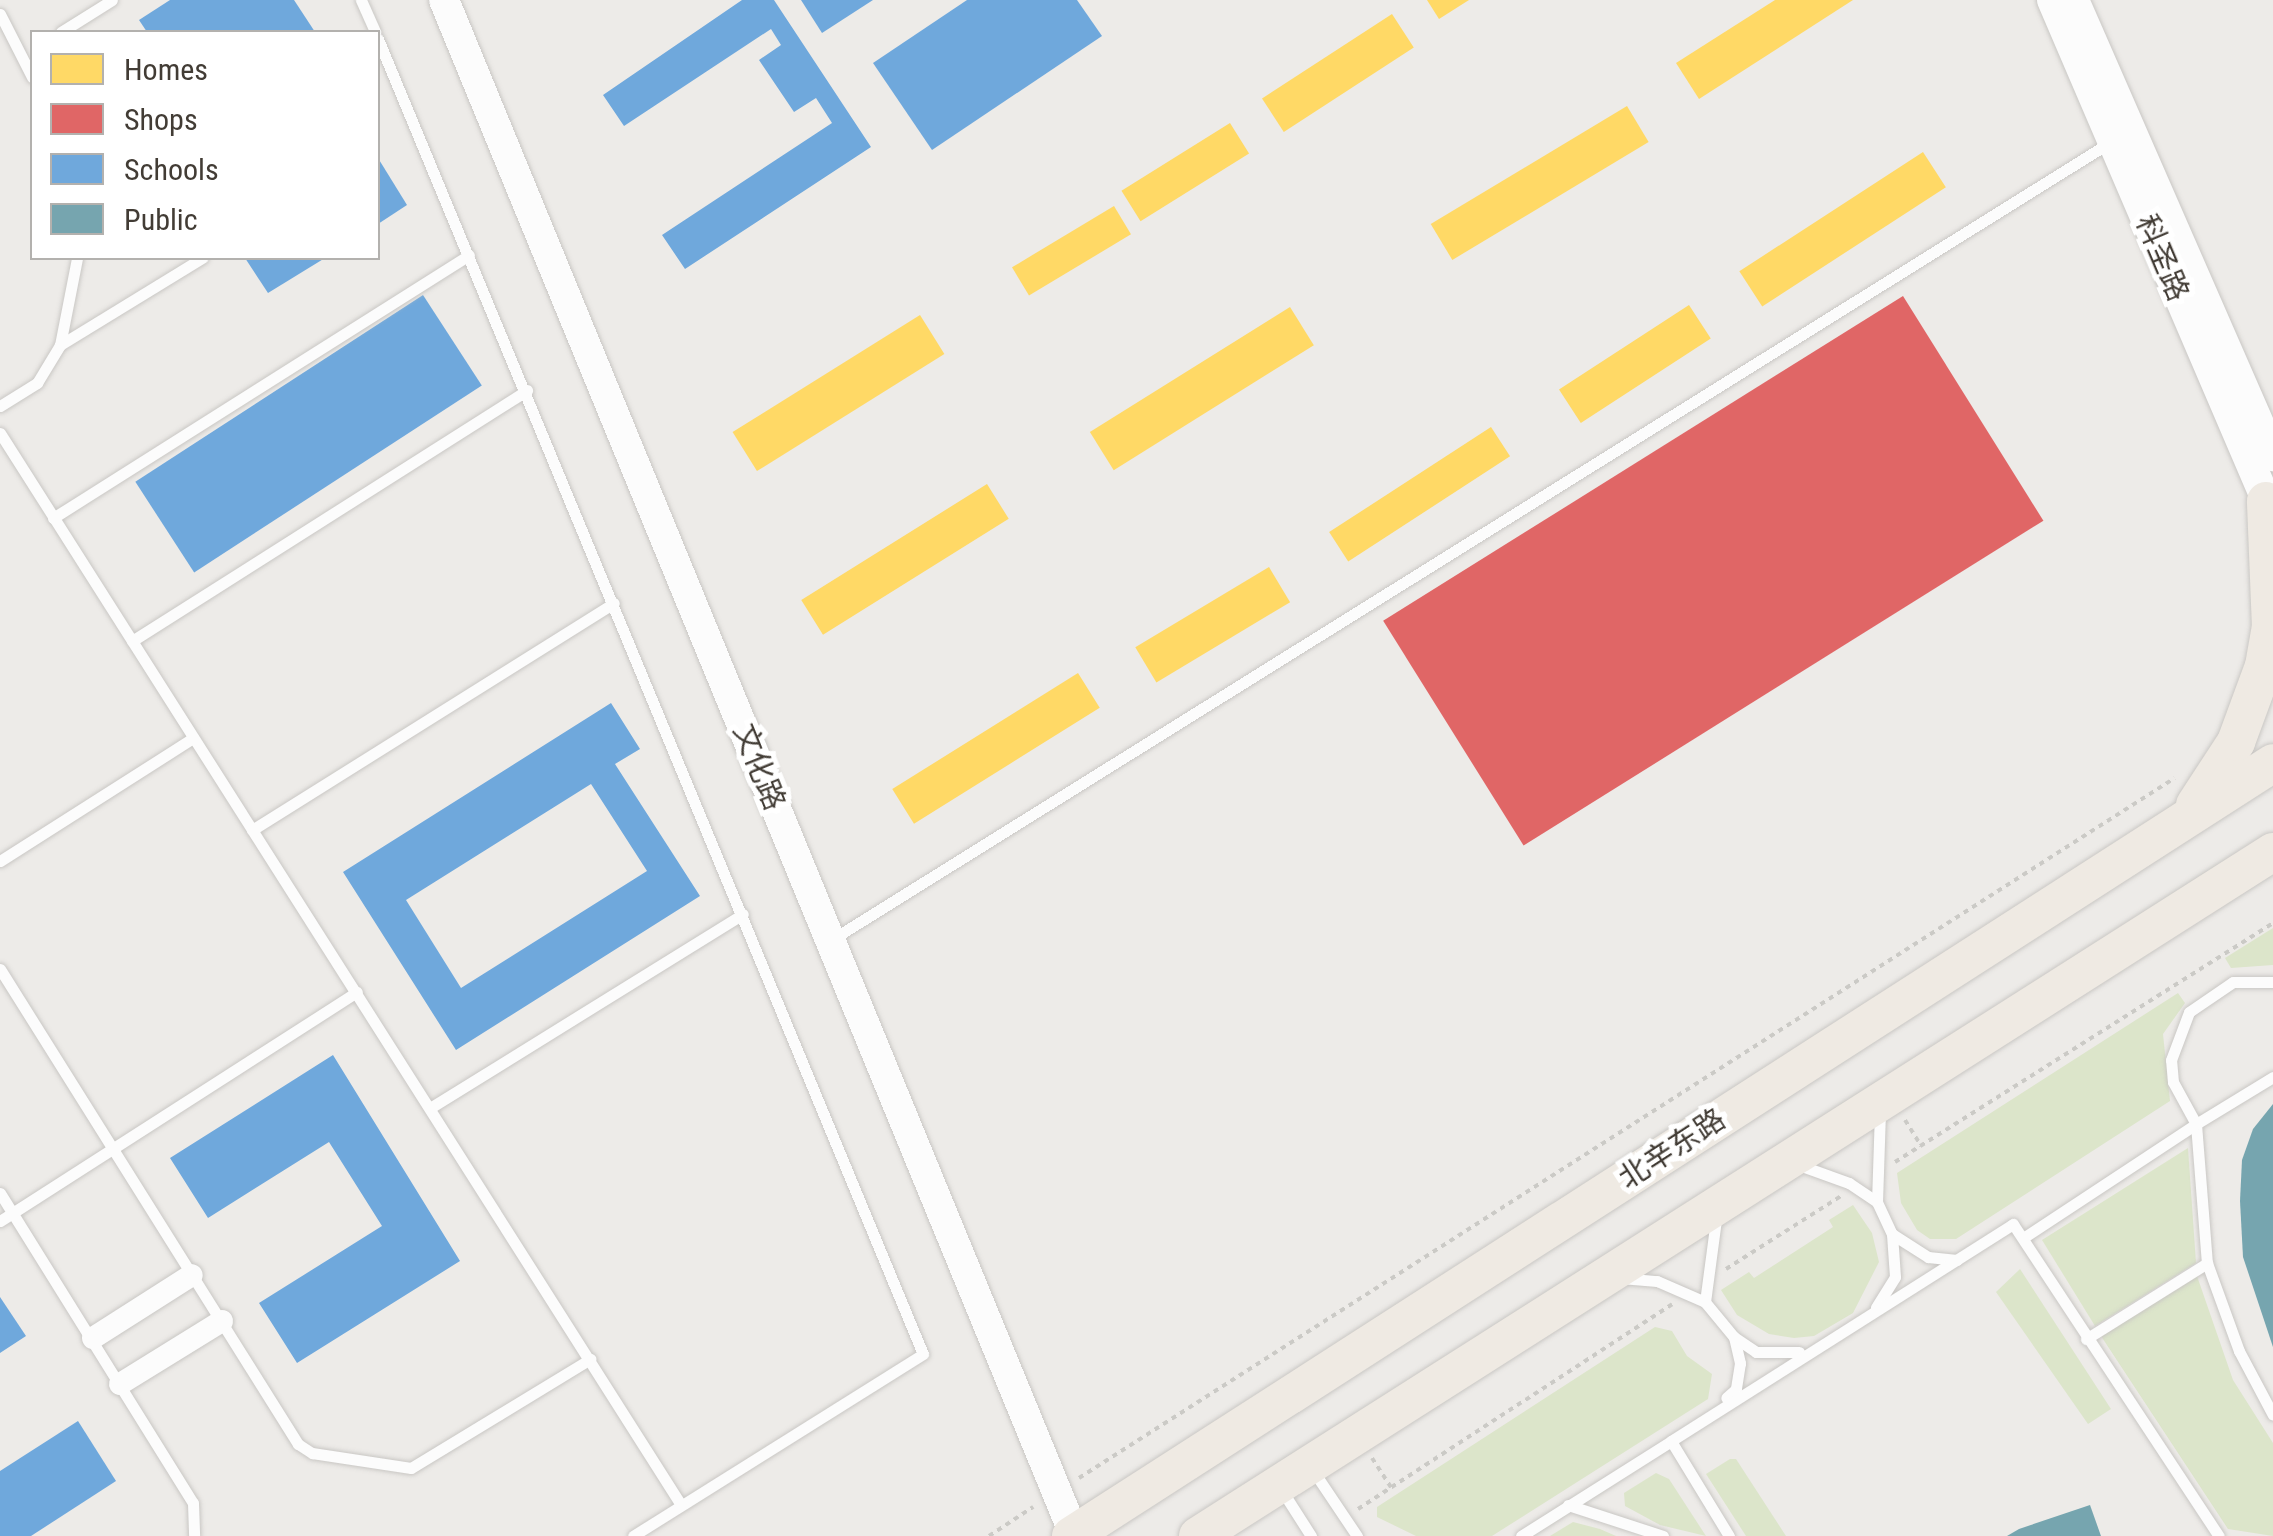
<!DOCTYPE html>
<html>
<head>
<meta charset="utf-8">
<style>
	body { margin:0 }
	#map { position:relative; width:2273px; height:1536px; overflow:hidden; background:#edebe8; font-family:"Roboto Condensed","Noto Sans SC",sans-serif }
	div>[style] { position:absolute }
	.green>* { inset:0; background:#dce5ca }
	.homes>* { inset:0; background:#ffd966; transform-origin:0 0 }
	.shops>* { inset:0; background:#e06666; transform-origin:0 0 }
	.schools>* { inset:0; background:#6fa8dc; transform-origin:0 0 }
	.public>* { inset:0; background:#76a5af }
	.path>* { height:4px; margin-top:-2px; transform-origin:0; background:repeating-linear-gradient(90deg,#cbcac6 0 5px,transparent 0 10px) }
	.roads { filter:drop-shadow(0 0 2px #c9c7c4) drop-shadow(0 0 2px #c9c7c4) }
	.service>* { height:11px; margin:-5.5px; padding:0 5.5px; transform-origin:5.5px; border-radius:5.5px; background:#fcfcfc }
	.minor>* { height:22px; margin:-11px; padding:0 11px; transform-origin:11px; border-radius:11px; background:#fcfcfc }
	.tertiary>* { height:30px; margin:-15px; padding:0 15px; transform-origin:15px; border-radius:15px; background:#fcfcfc }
	.primary>* { height:38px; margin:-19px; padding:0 19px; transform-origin:19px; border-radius:19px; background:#efeae3 }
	span { translate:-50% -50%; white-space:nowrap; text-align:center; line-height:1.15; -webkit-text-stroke:10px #fff; paint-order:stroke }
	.street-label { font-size:30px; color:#423c35 }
	.legend { position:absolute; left:30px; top:30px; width:350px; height:230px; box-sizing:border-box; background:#fff; border:2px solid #b3b1ae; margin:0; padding:12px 18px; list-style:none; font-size:30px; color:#423c35 }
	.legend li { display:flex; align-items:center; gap:20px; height:50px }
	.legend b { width:50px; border:2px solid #b3b1ae }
</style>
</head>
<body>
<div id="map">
	<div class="green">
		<div style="clip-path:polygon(2273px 928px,2273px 965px,2231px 968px,2225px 958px)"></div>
		<div style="clip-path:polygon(2178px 993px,2185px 1003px,2163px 1034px,2170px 1101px,1956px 1239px,1930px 1239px,1917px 1230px,1901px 1203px,1897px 1173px)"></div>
		<div style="clip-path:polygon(2188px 1148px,2196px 1263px,2095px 1326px,2042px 1240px)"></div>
		<div style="clip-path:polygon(1853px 1205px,1872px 1233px,1879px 1262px,1853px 1313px,1814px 1336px,1794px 1338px,1769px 1334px,1737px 1315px,1721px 1290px,1749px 1272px,1754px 1278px,1833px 1227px,1829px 1220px)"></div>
		<div style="clip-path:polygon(2020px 1269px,2111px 1409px,2088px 1424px,1996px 1292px)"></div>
		<div style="clip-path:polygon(2197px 1276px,2233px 1380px,2273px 1443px,2273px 1536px,2228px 1529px,2099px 1333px)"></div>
		<div style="clip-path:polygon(1655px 1327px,1672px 1331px,1687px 1356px,1712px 1374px,1708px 1399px,1492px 1536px,1416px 1536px,1377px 1517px,1377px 1507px)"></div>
		<div style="clip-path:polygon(1730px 1459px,1736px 1459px,1786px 1536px,1746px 1536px,1706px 1474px)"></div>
		<div style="clip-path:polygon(1656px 1473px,1669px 1479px,1706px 1536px,1660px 1525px,1625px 1506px,1624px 1493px)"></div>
		<div style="clip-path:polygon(1573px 1522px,1600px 1529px,1616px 1536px,1550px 1536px)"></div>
	</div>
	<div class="homes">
		<div style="clip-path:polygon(1427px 0,1469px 0,1439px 19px)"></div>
		<div style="clip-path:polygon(1775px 0,1853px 0,1699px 99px,1676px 63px)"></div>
		<div style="left:1392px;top:14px;width:40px;height:155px;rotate:57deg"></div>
		<div style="left:1627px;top:106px;width:42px;height:229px;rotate:59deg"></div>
		<div style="left:1230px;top:123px;width:36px;height:128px;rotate:58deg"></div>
		<div style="left:1923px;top:152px;width:42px;height:219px;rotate:57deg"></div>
		<div style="left:1114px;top:206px;width:33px;height:119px;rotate:59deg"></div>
		<div style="left:1689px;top:305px;width:40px;height:155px;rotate:57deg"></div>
		<div style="left:1290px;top:307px;width:45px;height:236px;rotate:58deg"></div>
		<div style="left:920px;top:315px;width:46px;height:221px;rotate:58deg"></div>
		<div style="left:1491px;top:427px;width:35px;height:193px;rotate:57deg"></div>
		<div style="left:987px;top:484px;width:41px;height:219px;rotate:58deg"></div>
		<div style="left:1269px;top:567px;width:41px;height:156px;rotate:59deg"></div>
		<div style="left:1078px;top:673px;width:41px;height:219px;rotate:58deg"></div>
	</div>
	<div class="shops">
		<div style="left:1903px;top:296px;width:265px;height:613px;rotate:58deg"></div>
	</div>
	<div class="schools">
		<div style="clip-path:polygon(170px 0,294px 0,315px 32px,147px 32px,139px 20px)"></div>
		<div style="clip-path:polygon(742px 0,774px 0,871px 147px,685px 269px,662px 235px,832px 123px,816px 98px,794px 112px,759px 60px,781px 45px,771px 29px,624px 126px,603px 95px)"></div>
		<div style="clip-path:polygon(801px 0,873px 0,822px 33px)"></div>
		<div style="clip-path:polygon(967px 0,1077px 0,1102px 36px,932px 150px,873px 63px)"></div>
		<div style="clip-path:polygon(378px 158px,407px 205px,378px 224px)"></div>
		<div style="clip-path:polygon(245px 258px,325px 258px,268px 293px)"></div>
		<div style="left:423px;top:295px;width:108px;height:343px;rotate:57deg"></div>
		<div style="clip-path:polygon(evenodd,611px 703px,640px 749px,615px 764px,700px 896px,456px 1050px,343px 872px,611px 703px,591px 784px,647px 871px,461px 988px,406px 900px,591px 784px)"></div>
		<div style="clip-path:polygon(333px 1055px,460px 1261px,297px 1363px,259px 1303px,382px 1226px,329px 1142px,208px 1218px,170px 1158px)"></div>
		<div style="clip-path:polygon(0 1297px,26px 1336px,0 1353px)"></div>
		<div style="clip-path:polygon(78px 1421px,116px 1481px,31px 1536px,0 1536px,0 1471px)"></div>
	</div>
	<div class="public">
		<div style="clip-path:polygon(2273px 1104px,2273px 1347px,2243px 1257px,2240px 1201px,2242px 1160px,2253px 1129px)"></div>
		<div style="clip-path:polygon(2090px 1505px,2101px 1536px,2007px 1536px,2019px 1529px)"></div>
	</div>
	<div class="path">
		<div style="left:1905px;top:1120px;width:31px;rotate:58deg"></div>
		<div style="left:1895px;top:1162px;width:447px;rotate:-32.3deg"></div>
		<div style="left:1726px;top:1269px;width:136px;rotate:-32.4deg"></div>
		<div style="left:1372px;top:1458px;width:35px;rotate:57deg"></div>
		<div style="left:1079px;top:1478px;width:1300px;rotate:-32.57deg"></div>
		<div style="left:1358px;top:1509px;width:375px;rotate:-33.1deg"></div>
		<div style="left:989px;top:1536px;width:53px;rotate:-33.4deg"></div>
	</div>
	<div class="roads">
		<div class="service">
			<div style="left:361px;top:0;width:35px;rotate:66deg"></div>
			<div style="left:0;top:14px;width:71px;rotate:63.1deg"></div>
			<div style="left:61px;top:32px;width:60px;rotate:-32.1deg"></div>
			<div style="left:378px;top:39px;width:1423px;rotate:67.49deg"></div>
			<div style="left:923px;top:1354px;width:342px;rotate:147.9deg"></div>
			<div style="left:60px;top:345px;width:167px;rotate:-31.5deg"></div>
			<div style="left:0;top:406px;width:44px;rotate:-31.9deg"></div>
			<div style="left:37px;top:383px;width:44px;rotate:-58.8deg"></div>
			<div style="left:60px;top:345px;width:89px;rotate:-78.9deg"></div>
			<div style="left:0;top:433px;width:1270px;rotate:57.57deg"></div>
			<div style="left:53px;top:518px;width:492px;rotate:-32.3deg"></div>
			<div style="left:132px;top:641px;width:468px;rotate:-32.4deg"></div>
			<div style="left:252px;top:830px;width:427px;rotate:-32.1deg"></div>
			<div style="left:0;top:861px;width:229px;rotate:-32.5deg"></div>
			<div style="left:831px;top:940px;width:1510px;rotate:-31.95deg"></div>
			<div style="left:0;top:969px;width:561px;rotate:57.9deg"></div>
			<div style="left:298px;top:1444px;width:17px;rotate:33deg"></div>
			<div style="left:312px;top:1453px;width:100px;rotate:8.6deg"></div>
			<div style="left:411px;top:1468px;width:210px;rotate:-31.3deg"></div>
			<div style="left:2273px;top:1077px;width:90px;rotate:148.6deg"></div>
			<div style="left:2196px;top:1124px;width:139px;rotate:85.5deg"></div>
			<div style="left:2207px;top:1263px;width:94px;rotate:70deg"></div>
			<div style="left:2239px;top:1351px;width:72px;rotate:62deg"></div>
			<div style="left:430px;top:1108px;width:368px;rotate:-31.8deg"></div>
			<div style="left:1799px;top:1165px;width:53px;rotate:19.8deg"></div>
			<div style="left:1849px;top:1183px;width:34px;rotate:34deg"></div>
			<div style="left:1877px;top:1202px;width:35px;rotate:65deg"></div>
			<div style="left:1892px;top:1234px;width:43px;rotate:86deg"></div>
			<div style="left:1895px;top:1277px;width:36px;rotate:122deg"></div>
			<div style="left:0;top:1193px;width:365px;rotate:58.1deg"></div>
			<div style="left:193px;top:1503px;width:33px;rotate:88deg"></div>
			<div style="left:1877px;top:1202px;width:90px;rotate:-88.1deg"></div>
			<div style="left:0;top:1221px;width:424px;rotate:-32.7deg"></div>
			<div style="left:1892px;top:1234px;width:43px;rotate:32.6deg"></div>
			<div style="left:1928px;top:1257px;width:29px;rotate:6deg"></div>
			<div style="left:2023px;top:1238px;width:207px;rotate:-33.4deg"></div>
			<div style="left:2196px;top:1124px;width:48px;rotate:-118.7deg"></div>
			<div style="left:2173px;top:1082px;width:22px;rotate:-95deg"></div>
			<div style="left:2171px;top:1060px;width:51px;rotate:-69.4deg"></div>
			<div style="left:2189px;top:1012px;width:53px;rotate:-34.3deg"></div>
			<div style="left:2233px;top:982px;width:40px"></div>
			<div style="left:1621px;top:1278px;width:36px;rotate:5deg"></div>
			<div style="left:1657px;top:1281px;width:52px;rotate:23.6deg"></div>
			<div style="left:1705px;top:1302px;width:45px;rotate:50.4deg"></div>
			<div style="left:1734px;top:1337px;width:27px;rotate:77deg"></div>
			<div style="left:1740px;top:1363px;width:26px;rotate:99deg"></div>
			<div style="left:1736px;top:1389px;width:13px;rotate:138deg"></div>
			<div style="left:1705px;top:1302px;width:83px;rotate:-82.4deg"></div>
			<div style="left:1734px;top:1337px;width:27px;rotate:34deg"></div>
			<div style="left:1756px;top:1352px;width:43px"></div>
			<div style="left:2086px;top:1339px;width:143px;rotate:-32.1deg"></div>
			<div style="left:1312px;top:1469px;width:81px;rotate:56.1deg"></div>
			<div style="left:1281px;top:1489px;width:56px;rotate:57.4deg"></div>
			<div style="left:1568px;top:1505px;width:100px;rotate:18.1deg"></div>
			<div style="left:1521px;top:1536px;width:178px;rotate:-32.3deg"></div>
			<div style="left:1729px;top:1536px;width:111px;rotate:-121.4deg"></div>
			<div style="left:1671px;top:1441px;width:405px;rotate:-32.4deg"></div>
			<div style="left:2013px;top:1224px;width:374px;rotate:56.6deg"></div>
		</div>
		<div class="minor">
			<div style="left:93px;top:1338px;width:117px;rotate:-32.5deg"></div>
			<div style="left:120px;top:1384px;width:120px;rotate:-31.7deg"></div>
		</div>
		<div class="tertiary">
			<div style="left:444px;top:0;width:1661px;rotate:67.67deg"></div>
			<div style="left:2052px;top:0;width:561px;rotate:66.81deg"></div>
			<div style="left:2074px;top:0;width:498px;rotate:66.4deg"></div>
		</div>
		<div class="primary">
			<div style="left:2195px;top:805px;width:75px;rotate:-56.9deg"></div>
			<div style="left:2236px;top:742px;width:81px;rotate:-69.8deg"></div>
			<div style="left:2264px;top:666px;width:39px;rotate:-80deg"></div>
			<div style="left:2271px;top:628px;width:127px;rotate:-92.3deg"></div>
			<div style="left:1071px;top:1536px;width:1429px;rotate:-32.74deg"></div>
			<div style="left:1198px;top:1536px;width:1274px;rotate:-32.47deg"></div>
		</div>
	</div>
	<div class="street-label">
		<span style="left:2162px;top:258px;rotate:67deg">科圣路</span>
		<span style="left:759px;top:767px;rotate:68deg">文化路</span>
		<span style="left:1672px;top:1149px;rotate:-33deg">北辛东路</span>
	</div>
	<ul class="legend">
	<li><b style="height:28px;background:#ffd966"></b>Homes</li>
	<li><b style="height:28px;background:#e06666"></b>Shops</li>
	<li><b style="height:28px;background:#6fa8dc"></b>Schools</li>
	<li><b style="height:28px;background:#76a5af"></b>Public</li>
	</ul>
</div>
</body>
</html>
